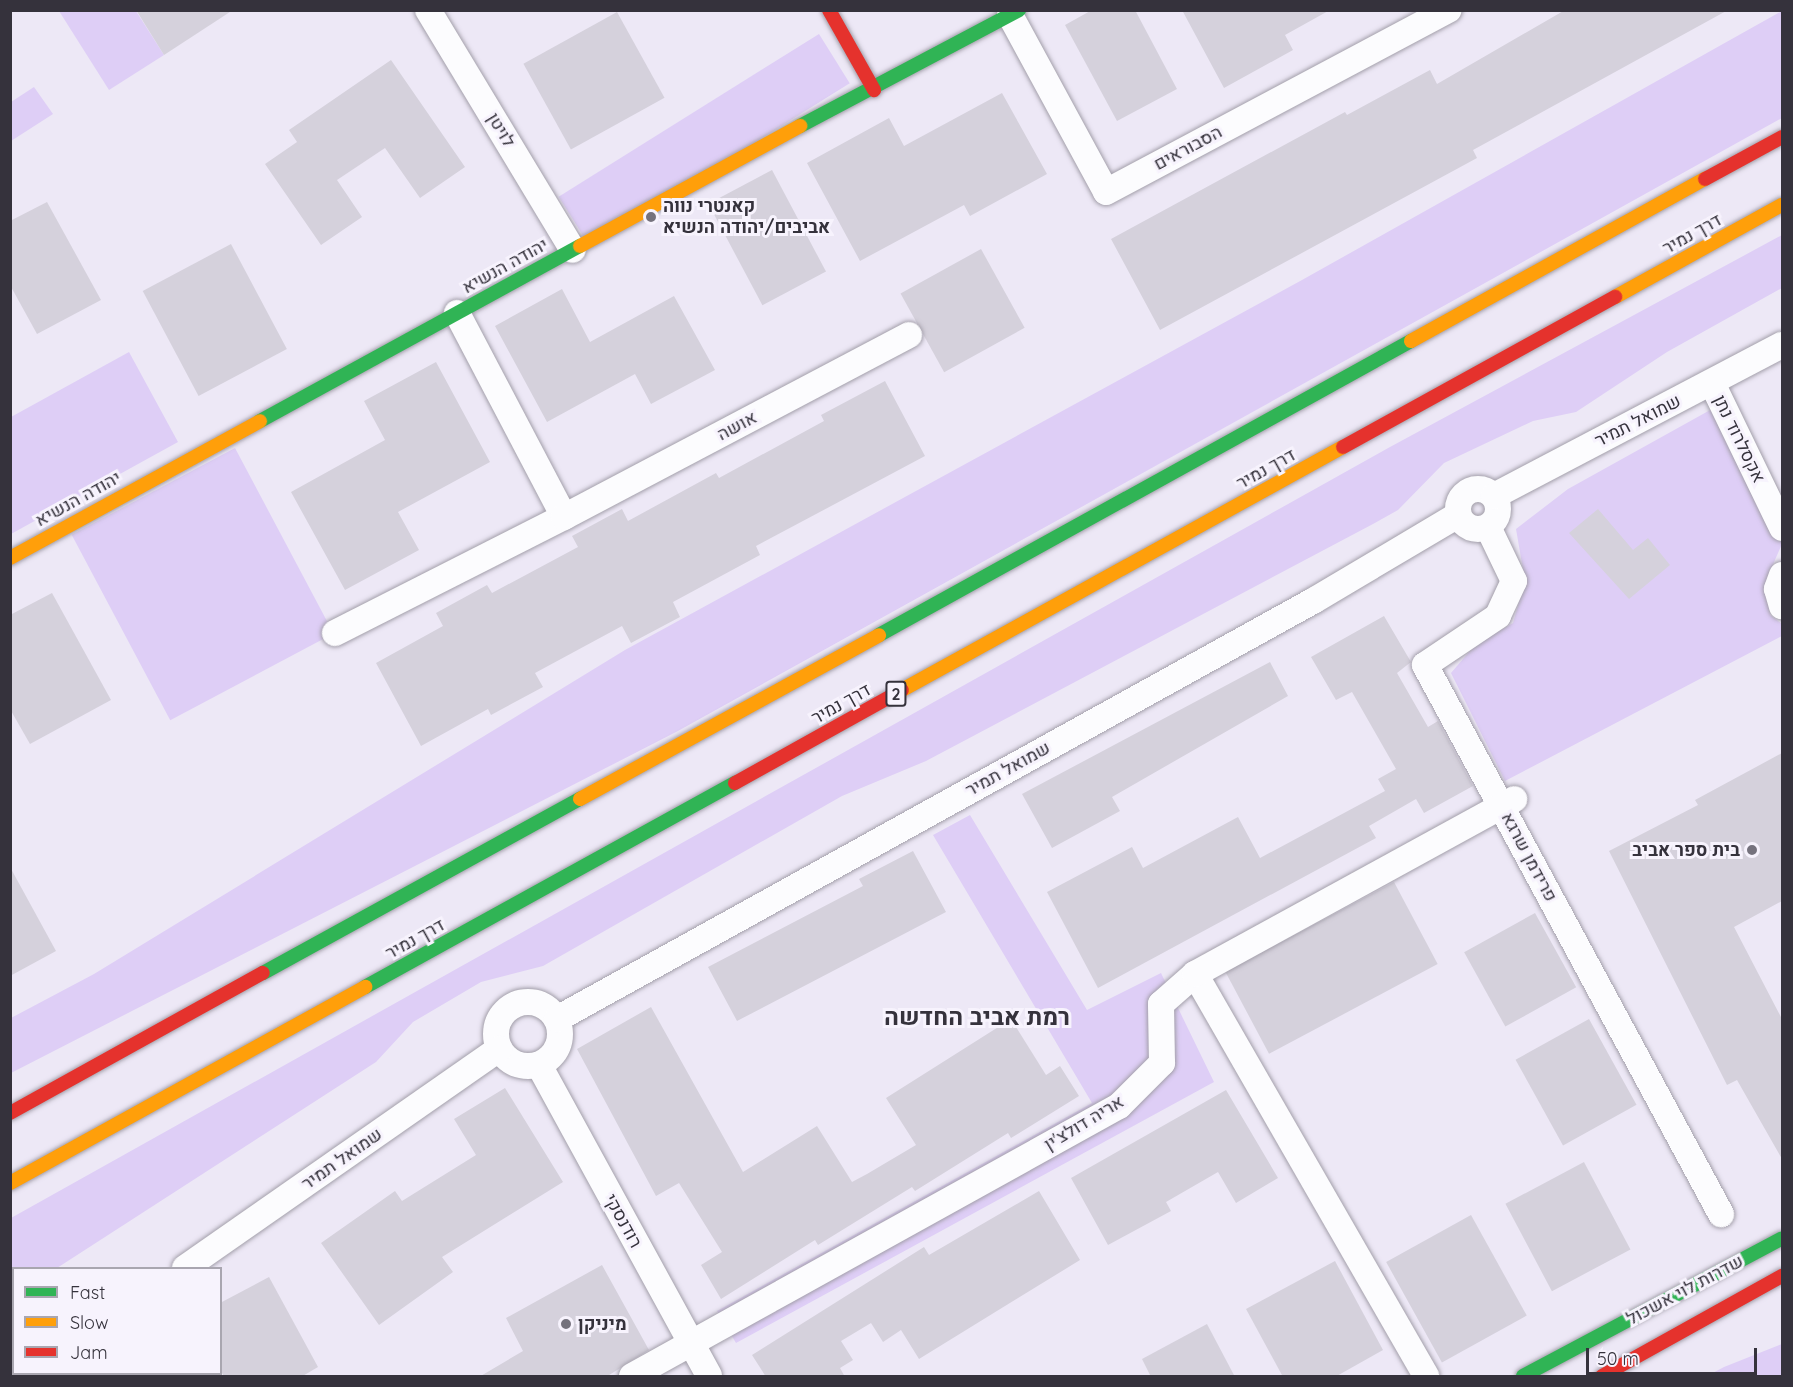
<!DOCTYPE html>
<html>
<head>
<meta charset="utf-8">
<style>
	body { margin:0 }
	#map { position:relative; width:1793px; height:1387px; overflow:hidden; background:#ede8f6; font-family:Quicksand,Heebo,sans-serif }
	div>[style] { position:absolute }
	.green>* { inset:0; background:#decef6; transform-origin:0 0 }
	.building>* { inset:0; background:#d5d1dc; transform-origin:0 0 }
	.roads { filter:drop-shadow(0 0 2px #a39faa) drop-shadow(0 0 2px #a39faa) }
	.street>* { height:26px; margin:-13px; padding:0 13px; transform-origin:13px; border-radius:13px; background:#fcfcfe }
	.street>.ring { margin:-13px; padding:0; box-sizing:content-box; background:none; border:26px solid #fcfcfe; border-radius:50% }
	.fast>* { height:14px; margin:-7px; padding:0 7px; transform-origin:7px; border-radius:7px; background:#30b455 }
	.slow>* { height:14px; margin:-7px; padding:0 7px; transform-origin:7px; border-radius:7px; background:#ff9f0a }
	.jam>* { height:14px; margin:-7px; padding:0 7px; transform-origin:7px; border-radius:7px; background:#e5322d }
	.dots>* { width:16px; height:16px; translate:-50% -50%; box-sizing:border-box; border:3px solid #f7f3fd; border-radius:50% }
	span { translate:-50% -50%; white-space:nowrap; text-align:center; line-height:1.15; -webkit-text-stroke:6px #f7f3fd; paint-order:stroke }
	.shield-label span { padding:2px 4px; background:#f7f3fd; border:2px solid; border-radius:4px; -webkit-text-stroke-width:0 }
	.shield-label { font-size:16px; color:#35323c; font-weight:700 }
	.street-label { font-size:18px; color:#35323c }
	.poi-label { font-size:18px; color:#35323c; font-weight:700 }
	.left { translate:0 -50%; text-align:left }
	.right { translate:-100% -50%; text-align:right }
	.district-label { font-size:24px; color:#35323c; font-weight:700 }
	.frame { position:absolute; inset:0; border:12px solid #35323c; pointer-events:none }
	.legend { position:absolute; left:12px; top:1267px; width:210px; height:108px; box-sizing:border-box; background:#f7f3fd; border:2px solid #a9a6b0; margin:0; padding:8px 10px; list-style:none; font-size:18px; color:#35323c }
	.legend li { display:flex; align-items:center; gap:12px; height:30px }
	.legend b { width:30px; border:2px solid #a9a6b0 }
	.scale { position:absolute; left:1586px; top:1348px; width:171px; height:27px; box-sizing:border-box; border:3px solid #35323c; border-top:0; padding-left:8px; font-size:18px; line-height:21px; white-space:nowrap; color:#35323c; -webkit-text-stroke:4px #f7f3fd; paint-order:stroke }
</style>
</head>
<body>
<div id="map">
	<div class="green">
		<div style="clip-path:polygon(59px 11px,136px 11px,164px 55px,109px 90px)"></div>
		<div style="clip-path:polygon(1782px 11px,1782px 118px,678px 731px,11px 1073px,11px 1018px,94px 974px,625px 650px,1302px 280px)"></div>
		<div style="left:819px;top:34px;width:58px;height:307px;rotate:58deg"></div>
		<div style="clip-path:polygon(34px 87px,53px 114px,11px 141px,11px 102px)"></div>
		<div style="clip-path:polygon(1782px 235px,1782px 288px,1667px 352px,1576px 412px,1533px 421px,1444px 463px,1398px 510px,1373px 524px,926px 761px,842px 796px,543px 966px,481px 982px,413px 1022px,376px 1062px,57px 1268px,14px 1268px,11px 1300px,11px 1218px,1390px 447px)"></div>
		<div style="clip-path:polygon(129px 352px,178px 442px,11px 534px,11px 417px)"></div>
		<div style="clip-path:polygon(1712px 409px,1782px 544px,1767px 578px,1770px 615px,1782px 624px,1782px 636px,1505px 781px,1451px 673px,1475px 645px,1513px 623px,1525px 581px,1516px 529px,1568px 489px)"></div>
		<div style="left:235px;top:448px;width:210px;height:185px;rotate:62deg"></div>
		<div style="clip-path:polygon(970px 815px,1087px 1010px,1161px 973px,1214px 1082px,736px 1343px,717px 1311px,1092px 1103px,933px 835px)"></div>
		<div style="clip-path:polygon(1782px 1344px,1782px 1376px,1707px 1376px,1724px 1367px)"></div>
	</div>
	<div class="building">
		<div style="clip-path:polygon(136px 10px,233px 10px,164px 55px)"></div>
		<div style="clip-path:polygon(1092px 10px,1135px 10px,1177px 89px,1117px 121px,1065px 25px)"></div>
		<div style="clip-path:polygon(1182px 10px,1330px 10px,1285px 35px,1293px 50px,1224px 88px)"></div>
		<div style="clip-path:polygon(1565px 10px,1728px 10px,1473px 150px,1477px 158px,1160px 330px,1111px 239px,1345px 112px,1347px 115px,1430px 70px,1437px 84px)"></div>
		<div style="left:617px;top:12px;width:98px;height:107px;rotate:61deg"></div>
		<div style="clip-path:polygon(391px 60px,465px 167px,420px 198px,385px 148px,337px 180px,362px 217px,321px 245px,265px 164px,297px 142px,289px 130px)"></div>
		<div style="clip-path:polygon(1002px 93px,1047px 174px,970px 216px,964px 205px,860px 261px,807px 163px,889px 118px,904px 146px)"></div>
		<div style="left:772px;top:170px;width:115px;height:72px;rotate:62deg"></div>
		<div style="clip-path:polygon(47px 202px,101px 300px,37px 334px,10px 285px,10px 221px)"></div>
		<div style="left:231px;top:244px;width:119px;height:100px;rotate:62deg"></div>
		<div style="left:981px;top:249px;width:90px;height:92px;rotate:61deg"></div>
		<div style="clip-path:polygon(562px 289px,590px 342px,674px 296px,715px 370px,651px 404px,635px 374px,547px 422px,495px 326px)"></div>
		<div style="clip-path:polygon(436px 362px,490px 462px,398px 512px,419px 550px,345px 590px,291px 492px,385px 440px,364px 401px)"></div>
		<div style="clip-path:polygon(885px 381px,925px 456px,756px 546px,760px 555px,673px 602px,680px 617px,631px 643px,622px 626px,535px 673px,543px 687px,491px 715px,488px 709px,421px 746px,376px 663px,443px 626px,436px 613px,487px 585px,492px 593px,578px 547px,572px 536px,622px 509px,628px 521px,716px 473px,719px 478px,824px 421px,821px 415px)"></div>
		<div style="clip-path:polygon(1598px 509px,1633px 550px,1648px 538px,1670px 565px,1629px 599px,1569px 533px)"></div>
		<div style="clip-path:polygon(52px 593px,111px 700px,30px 744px,10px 709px,10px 615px)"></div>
		<div style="clip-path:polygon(1384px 616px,1411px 662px,1397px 673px,1428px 727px,1438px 721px,1473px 786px,1424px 813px,1416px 799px,1369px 826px,1376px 838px,1098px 988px,1047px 892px,1132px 847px,1143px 868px,1238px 817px,1260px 858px,1385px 791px,1378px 779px,1396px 769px,1352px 692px,1336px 700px,1311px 657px)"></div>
		<div style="clip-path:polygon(1270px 662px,1288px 696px,1112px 797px,1120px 811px,1052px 848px,1022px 794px)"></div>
		<div style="clip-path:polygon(1782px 753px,1782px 901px,1734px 927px,1782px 1019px,1782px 1159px,1737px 1080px,1727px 1085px,1609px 851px,1698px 805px,1695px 800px)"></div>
		<div style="clip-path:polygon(913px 851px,946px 912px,737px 1021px,708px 967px,863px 886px,859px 879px)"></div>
		<div style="clip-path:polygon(10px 867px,56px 951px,10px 976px)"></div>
		<div style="left:1394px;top:882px;width:93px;height:191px;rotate:62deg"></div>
		<div style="left:1535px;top:913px;width:85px;height:81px;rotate:61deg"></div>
		<div style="clip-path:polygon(651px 1007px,743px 1172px,817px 1126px,852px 1182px,867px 1174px,916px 1145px,886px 1098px,1011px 1019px,1046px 1075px,1060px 1066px,1079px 1096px,1011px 1138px,1008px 1133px,915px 1191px,912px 1187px,818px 1245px,815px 1240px,721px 1299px,701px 1265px,722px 1252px,679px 1183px,656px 1196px,577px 1049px)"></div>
		<div style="left:1589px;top:1019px;width:98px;height:84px;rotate:61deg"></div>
		<div style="clip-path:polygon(505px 1088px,563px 1182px,442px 1257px,453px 1272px,379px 1325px,321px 1243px,395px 1191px,402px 1201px,476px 1155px,454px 1119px)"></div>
		<div style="clip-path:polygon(1226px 1090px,1278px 1178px,1236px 1203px,1218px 1172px,1166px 1202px,1171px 1211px,1108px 1245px,1071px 1178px)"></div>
		<div style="left:1584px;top:1162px;width:99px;height:89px;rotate:62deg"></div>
		<div style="clip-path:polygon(1039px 1191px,1080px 1260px,919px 1359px,901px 1330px,883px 1342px,871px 1323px,841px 1341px,853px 1360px,840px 1368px,845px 1377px,766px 1377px,752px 1355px,924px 1247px,929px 1255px)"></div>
		<div style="left:1471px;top:1215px;width:115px;height:97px;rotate:61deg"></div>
		<div style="clip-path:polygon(1335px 1261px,1383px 1350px,1335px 1377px,1283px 1377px,1246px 1309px)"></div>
		<div style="clip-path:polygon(602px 1265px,649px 1350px,606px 1377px,479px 1377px,523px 1351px,506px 1318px)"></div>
		<div style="clip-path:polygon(269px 1277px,318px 1367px,301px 1377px,224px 1377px,220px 1369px,220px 1303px)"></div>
		<div style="clip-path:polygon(1207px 1324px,1235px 1377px,1151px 1377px,1142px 1359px)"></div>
	</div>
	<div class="roads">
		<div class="street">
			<div style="left:428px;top:10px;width:280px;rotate:58.9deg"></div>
			<div style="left:1010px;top:15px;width:201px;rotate:61.5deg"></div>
			<div style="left:1106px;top:192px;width:388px;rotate:-28deg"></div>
			<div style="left:457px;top:313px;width:230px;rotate:62.3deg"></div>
			<div style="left:1712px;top:383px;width:161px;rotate:64.2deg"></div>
			<div class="ring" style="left:1458px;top:489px;width:14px;height:14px"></div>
			<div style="left:1494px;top:496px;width:325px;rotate:-27.7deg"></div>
			<div style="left:1488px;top:527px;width:60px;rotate:64.3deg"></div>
			<div style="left:1514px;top:581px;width:38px;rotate:115deg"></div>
			<div style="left:1498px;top:616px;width:88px;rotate:146.1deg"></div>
			<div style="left:1425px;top:665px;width:624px;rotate:61.67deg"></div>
			<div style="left:1782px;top:575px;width:15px;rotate:110deg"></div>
			<div style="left:1777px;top:589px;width:18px;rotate:74deg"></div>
			<div style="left:335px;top:633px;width:257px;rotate:-26.9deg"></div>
			<div style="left:564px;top:517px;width:390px;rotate:-27.8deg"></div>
			<div style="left:1195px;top:974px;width:464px;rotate:60.1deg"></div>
			<div class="ring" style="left:496px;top:1002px;width:38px;height:38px"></div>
			<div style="left:557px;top:1019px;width:864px;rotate:-28.94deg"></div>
			<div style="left:1313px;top:601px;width:169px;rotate:-30.7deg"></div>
			<div style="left:539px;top:1065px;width:354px;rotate:61.3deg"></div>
			<div style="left:185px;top:1268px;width:383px;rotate:-34.9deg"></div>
			<div style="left:186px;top:1374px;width:3px;rotate:45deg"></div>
			<div style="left:632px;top:1376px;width:557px;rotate:-29deg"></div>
			<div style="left:1119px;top:1106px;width:61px;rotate:-45deg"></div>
			<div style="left:1162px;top:1063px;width:59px;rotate:-91deg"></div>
			<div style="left:1161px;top:1004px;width:45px;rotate:-41.4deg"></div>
			<div style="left:1195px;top:974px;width:364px;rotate:-28.7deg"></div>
		</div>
		<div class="fast">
			<div style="left:800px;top:126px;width:248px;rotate:-27.9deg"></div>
			<div style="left:260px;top:421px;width:365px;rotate:-28.7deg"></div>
			<div style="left:879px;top:635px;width:608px;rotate:-28.93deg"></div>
			<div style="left:263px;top:973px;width:362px;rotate:-28.8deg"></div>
			<div style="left:365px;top:987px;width:423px;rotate:-28.9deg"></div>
			<div style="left:1523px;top:1376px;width:293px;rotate:-28deg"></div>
		</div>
		<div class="slow">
			<div style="left:580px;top:246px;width:251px;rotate:-28.6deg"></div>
			<div style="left:1615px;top:297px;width:191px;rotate:-28.9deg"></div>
			<div style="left:1411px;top:341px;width:336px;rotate:-28.9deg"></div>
			<div style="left:10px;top:558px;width:285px;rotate:-28.7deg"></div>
			<div style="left:902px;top:690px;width:504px;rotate:-28.86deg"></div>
			<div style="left:580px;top:799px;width:341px;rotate:-28.7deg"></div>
			<div style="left:10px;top:1183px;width:406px;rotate:-28.9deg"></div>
		</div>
		<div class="jam">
			<div style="left:829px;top:10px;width:92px;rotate:60.6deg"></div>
			<div style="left:1705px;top:179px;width:88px;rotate:-28.6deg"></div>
			<div style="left:1343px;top:447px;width:311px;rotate:-28.9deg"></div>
			<div style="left:735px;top:783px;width:191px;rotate:-29.1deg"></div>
			<div style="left:10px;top:1113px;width:289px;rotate:-29deg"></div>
			<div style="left:1602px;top:1376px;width:206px;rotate:-29.1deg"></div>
		</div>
	</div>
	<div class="dots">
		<div style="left:651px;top:217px;background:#75727d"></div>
		<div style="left:1752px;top:850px;background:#75727d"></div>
		<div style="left:566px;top:1324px;background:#75727d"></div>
	</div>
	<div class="shield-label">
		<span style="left:896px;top:694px">2</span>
	</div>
	<div class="street-label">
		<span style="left:501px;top:130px;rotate:59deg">לויטן</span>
		<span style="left:1188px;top:148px;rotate:-28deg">הסבוראים</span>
		<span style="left:1692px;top:234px;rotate:-29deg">דרך נמיר</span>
		<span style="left:505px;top:266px;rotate:-29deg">יהודה הנשיא</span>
		<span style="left:1638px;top:421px;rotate:-27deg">שמואל תמיר</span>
		<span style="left:737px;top:426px;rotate:-28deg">אושה</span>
		<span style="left:1739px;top:439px;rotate:64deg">אקסלרוד נתן</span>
		<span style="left:1266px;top:469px;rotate:-29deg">דרך נמיר</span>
		<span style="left:78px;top:499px;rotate:-29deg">יהודה הנשיא</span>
		<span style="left:841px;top:704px;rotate:-29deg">דרך נמיר</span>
		<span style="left:1008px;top:769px;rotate:-29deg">שמואל תמיר</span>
		<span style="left:1529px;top:857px;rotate:62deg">פרידמן שרגא</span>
		<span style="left:415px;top:939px;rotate:-29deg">דרך נמיר</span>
		<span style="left:1084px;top:1123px;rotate:-31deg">אריה דולצ'ין</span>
		<span style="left:342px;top:1159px;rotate:-35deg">שמואל תמיר</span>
		<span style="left:623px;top:1221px;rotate:61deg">רודנסקי</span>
		<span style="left:1685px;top:1290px;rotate:-28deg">שדרות לוי אשכול</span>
	</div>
	<div class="poi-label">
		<span class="left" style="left:663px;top:217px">קאנטרי נווה<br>אביבים/יהודה הנשיא</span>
		<span class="right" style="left:1740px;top:850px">בית ספר אביב</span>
		<span class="left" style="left:578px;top:1324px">מיניקן</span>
	</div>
	<div class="district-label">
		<span style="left:977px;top:1017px">רמת אביב החדשה</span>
	</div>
	<div class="frame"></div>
	<ul class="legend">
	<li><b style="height:8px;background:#30b455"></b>Fast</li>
	<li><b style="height:8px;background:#ff9f0a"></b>Slow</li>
	<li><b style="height:8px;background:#e5322d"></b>Jam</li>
	</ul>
	<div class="scale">50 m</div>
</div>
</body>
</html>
